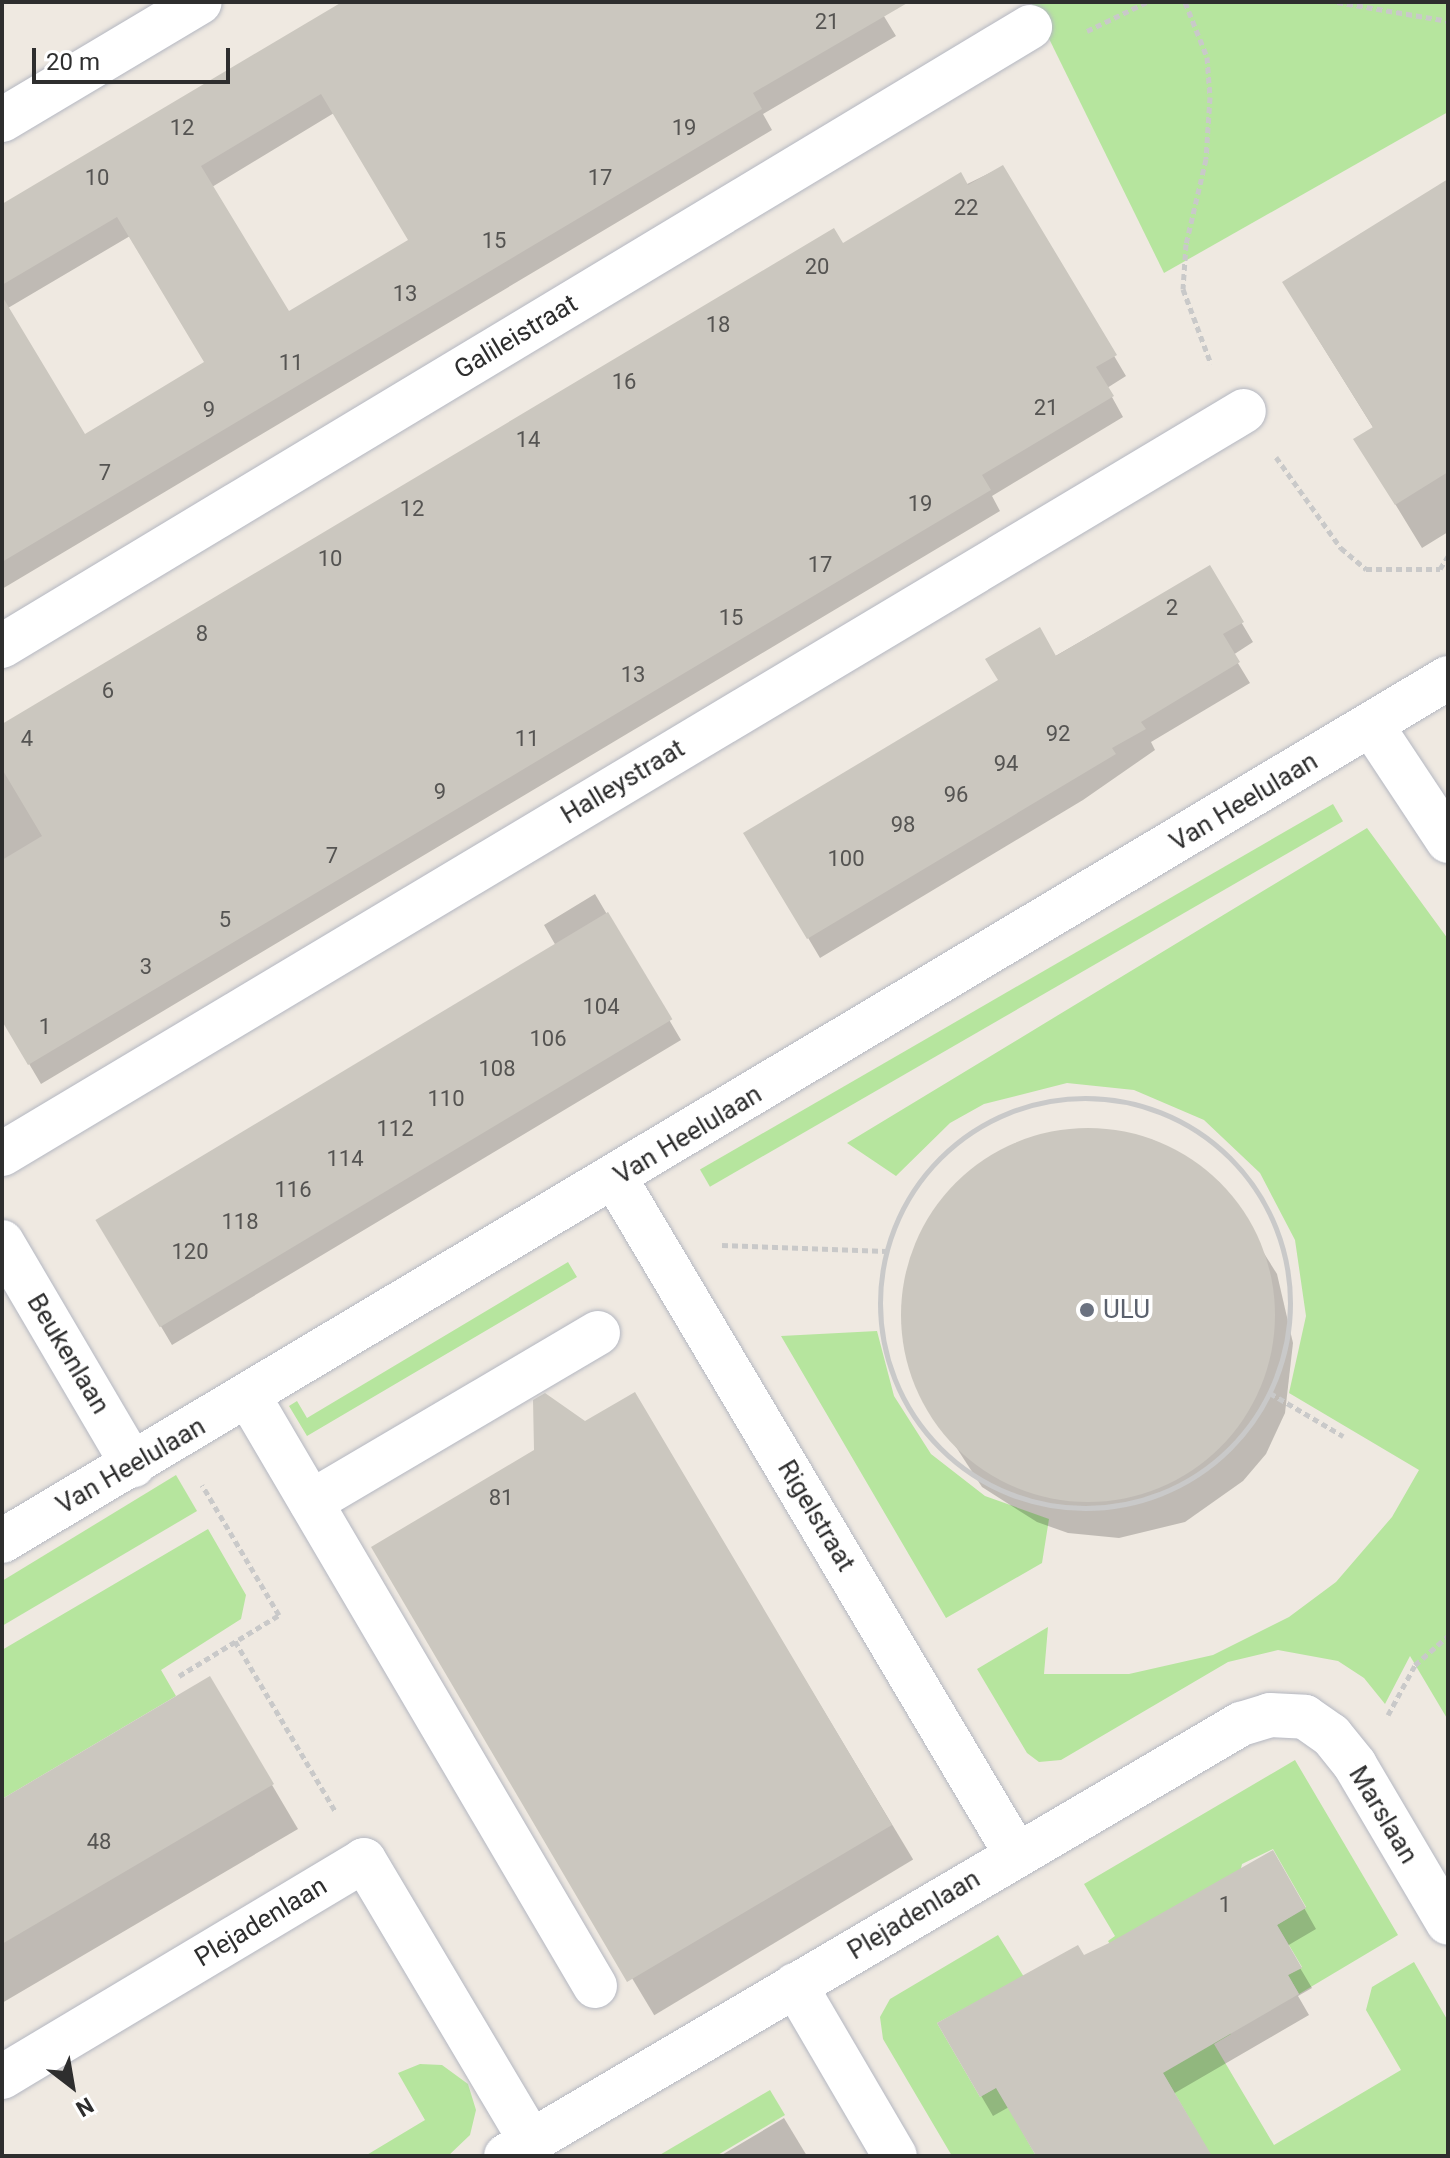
<!DOCTYPE html>
<html>
<head>
<meta charset="utf-8">
<style>
	body { margin:0 }
	#map { position:relative; width:1450px; height:2158px; overflow:hidden; background:#efe9e1; font-family:Roboto,sans-serif }
	div>[style] { position:absolute }
	.green>* { inset:0; background:#b6e59e; transform-origin:0 0 }
	.shadow>* { inset:0; background:#0003; transform-origin:0 0 }
	.building>* { inset:0; background:#cbc7bf; transform-origin:0 0 }
	.round { border-radius:50% }
	.path>* { height:5px; margin-top:-2.5px; transform-origin:0; background:repeating-linear-gradient(90deg,#c9c9c9 0 6px,transparent 0 10px) }
	.path>.ring { margin:-2.5px; padding:0; box-sizing:content-box; background:none; border:5px solid #c9c9c9; border-radius:50% }
	.roads { filter:drop-shadow(0 0 2px #b4b7c1) drop-shadow(0 0 2px #b4b7c1) }
	.minor>* { height:44px; margin:-22px; padding:0 22px; transform-origin:22px; border-radius:22px; background:#fff }
	.dots>* { width:22px; height:22px; translate:-50% -50%; box-sizing:border-box; border:4px solid #fff; border-radius:50% }
	span { translate:-50% -50%; white-space:nowrap; text-align:center; line-height:1.15; -webkit-text-stroke:8px #fff; paint-order:stroke }
	.number-label { font-size:22px; color:#555452 }
	.number-label span { -webkit-text-stroke-width:0 }
	.street-label { font-size:26px; color:#2e2e2e }
	.worship-label { font-size:26px; color:#5b616d }
	.left { translate:0 -50%; text-align:left }
	.frame { position:absolute; inset:0; border:4px solid #2e2e2e; pointer-events:none }
	.north { position:absolute; left:32px; top:2046px; width:80px; height:80px; -webkit-text-stroke:6px #fff; paint-order:stroke; rotate:149deg; font-size:22px; font-weight:700; line-height:32px; text-align:center; color:#2e2e2e }
	.north::after { content:''; display:block; margin:auto; width:28px; height:36px; background:#2e2e2e; clip-path:polygon(50% 0,100% 100%,50% 72%,0 100%) }
	.scale { position:absolute; left:32px; top:48px; width:198px; height:36px; box-sizing:border-box; border:4px solid #2e2e2e; border-top:0; padding-left:10px; font-size:24px; line-height:28px; white-space:nowrap; color:#2e2e2e; -webkit-text-stroke:6px #fff; paint-order:stroke }
</style>
</head>
<body>
<div id="map">
	<div class="green">
		<div style="clip-path:polygon(1031px 2px,1448px 2px,1448px 112px,1164px 273px)"></div>
		<div style="left:1333px;top:804px;width:20px;height:731px;rotate:60deg"></div>
		<div style="clip-path:polygon(1367px 828px,1448px 939px,1448px 1720px,1410px 1656px,1385px 1704px,1364px 1678px,1338px 1661px,1278px 1650px,1228px 1662px,1061px 1760px,1039px 1762px,1027px 1753px,977px 1669px,1048px 1627px,1044px 1674px,1129px 1674px,1213px 1655px,1289px 1617px,1336px 1582px,1392px 1517px,1419px 1470px,1289px 1393px,1306px 1316px,1295px 1240px,1260px 1173px,1204px 1120px,1134px 1090px,1067px 1083px,984px 1104px,950px 1123px,896px 1176px,847px 1143px)"></div>
		<div style="clip-path:polygon(568px 1262px,577px 1277px,307px 1436px,289px 1406px,297px 1401px,307px 1418px)"></div>
		<div style="clip-path:polygon(877px 1331px,894px 1396px,931px 1454px,985px 1496px,1049px 1519px,1042px 1563px,946px 1618px,781px 1336px)"></div>
		<div style="clip-path:polygon(176px 1475px,197px 1511px,2px 1626px,2px 1581px)"></div>
		<div style="clip-path:polygon(208px 1529px,246px 1595px,241px 1619px,161px 1670px,176px 1696px,2px 1799px,2px 1650px)"></div>
		<div style="clip-path:polygon(1295px 1760px,1398px 1935px,1299px 1994px,1288px 1975px,1302px 1967px,1277px 1925px,1306px 1907px,1273px 1849px,1242px 1864px,1211px 1999px,1231px 2034px,1214px 2044px,1274px 2145px,1401px 2070px,1366px 2010px,1372px 1987px,1414px 1962px,1448px 2021px,1448px 2156px,1211px 2156px,1141px 2035px,1132px 1981px,1108px 1941px,1115px 1936px,1084px 1884px)"></div>
		<div style="clip-path:polygon(998px 1935px,1024px 1977px,937px 2023px,980px 2097px,997px 2087px,1036px 2156px,952px 2156px,883px 2039px,880px 2017px,890px 1999px)"></div>
		<div style="clip-path:polygon(420px 2064px,442px 2065px,468px 2084px,476px 2110px,470px 2135px,448px 2156px,365px 2156px,425px 2120px,398px 2073px)"></div>
		<div style="clip-path:polygon(770px 2090px,785px 2115px,716px 2156px,658px 2156px)"></div>
	</div>
	<div class="shadow">
		<div style="clip-path:polygon(evenodd,346px 2px,889px 2px,879px 8px,896px 36px,763px 114px,772px 130px,2px 589px,2px 207px,346px 2px,334px 113px,410px 241px,288px 314px,212px 187px,334px 113px,346px 2px,130px 236px,207px 363px,84px 436px,8px 308px,130px 236px)"></div>
		<div style="clip-path:polygon(1002px 167px,1126px 376px,1107px 388px,1123px 417px,992px 496px,1000px 511px,41px 1084px,2px 1018px,2px 726px,842px 245px)"></div>
		<div style="clip-path:polygon(1448px 181px,1448px 532px,1422px 548px,1356px 440px,1374px 429px,1310px 326px)"></div>
		<div style="clip-path:polygon(1209px 568px,1253px 642px,1233px 655px,1250px 683px,1151px 742px,1155px 750px,1083px 800px,820px 958px,746px 833px)"></div>
		<div style="clip-path:polygon(595px 894px,681px 1040px,172px 1345px,98px 1220px,556px 946px,544px 925px)"></div>
		<div style="clip-path:polygon(1081px 1129px,1153px 1140px,1219px 1182px,1277px 1274px,1293px 1343px,1285px 1413px,1266px 1454px,1243px 1481px,1185px 1522px,1119px 1538px,1068px 1533px,1037px 1522px,982px 1487px,917px 1387px,902px 1315px,914px 1252px,927px 1222px,955px 1185px,1008px 1147px)"></div>
		<div style="left:634px;top:1395px;width:542px;height:302px;rotate:59deg"></div>
		<div style="clip-path:polygon(209px 1678px,298px 1829px,2px 2003px,2px 1801px)"></div>
		<div style="clip-path:polygon(1273px 1853px,1316px 1929px,1287px 1946px,1312px 1988px,1298px 1996px,1309px 2015px,1173px 2094px,1209px 2156px,1038px 2156px,1009px 2107px,993px 2116px,939px 2024px,1083px 1958px)"></div>
		<div style="clip-path:polygon(784px 2118px,807px 2156px,720px 2156px)"></div>
	</div>
	<div class="building">
		<div style="clip-path:polygon(evenodd,342px 2px,909px 2px,753px 93px,762px 109px,2px 562px,2px 296px,85px 434px,204px 362px,117px 217px,2px 285px,2px 204px,342px 2px,321px 94px,408px 240px,289px 311px,201px 166px,321px 94px)"></div>
		<div style="clip-path:polygon(1003px 165px,1117px 355px,1096px 367px,1114px 396px,982px 475px,991px 490px,28px 1065px,2px 1021px,2px 860px,42px 836px,2px 769px,2px 724px,834px 228px,843px 243px,961px 172px,968px 185px)"></div>
		<div style="clip-path:polygon(1448px 179px,1448px 472px,1395px 505px,1353px 439px,1373px 427px,1282px 282px)"></div>
		<div style="clip-path:polygon(1210px 565px,1244px 622px,1223px 634px,1240px 662px,1141px 722px,1146px 729px,1112px 748px,1116px 754px,807px 939px,743px 833px,998px 680px,985px 659px,1040px 627px,1056px 656px)"></div>
		<div style="left:608px;top:912px;width:125px;height:598px;rotate:59deg"></div>
		<div class="round" style="left:901px;top:1128px;width:374px;height:374px"></div>
		<div style="clip-path:polygon(635px 1392px,892px 1825px,627px 1982px,371px 1547px,534px 1450px,533px 1400px,545px 1393px,585px 1421px)"></div>
		<div style="clip-path:polygon(210px 1676px,274px 1784px,2px 1944px,2px 1799px)"></div>
		<div style="clip-path:polygon(1273px 1850px,1306px 1908px,1277px 1925px,1302px 1968px,1288px 1975px,1299px 1994px,1163px 2073px,1212px 2156px,1036px 2156px,996px 2088px,980px 2097px,937px 2023px,1078px 1945px,1084px 1955px,1109px 1943px)"></div>
	</div>
	<div class="path">
		<div style="left:1185px;top:2px;width:59px;rotate:68.2deg"></div>
		<div style="left:1207px;top:57px;width:40px;rotate:85.7deg"></div>
		<div style="left:1210px;top:97px;width:62px;rotate:93.7deg"></div>
		<div style="left:1206px;top:159px;width:87px;rotate:103.2deg"></div>
		<div style="left:1186px;top:244px;width:45px;rotate:93.8deg"></div>
		<div style="left:1183px;top:289px;width:80px;rotate:69.5deg"></div>
		<div style="left:1337px;top:2px;width:113px;rotate:9.7deg"></div>
		<div style="left:1087px;top:31px;width:67px;rotate:-25.8deg"></div>
		<div style="left:1276px;top:457px;width:112px;rotate:54.5deg"></div>
		<div style="left:1341px;top:548px;width:33px;rotate:40deg"></div>
		<div style="left:1366px;top:569px;width:74px"></div>
		<div style="left:1440px;top:569px;width:15px;rotate:-58deg"></div>
		<div class="ring" style="left:880px;top:1098px;width:405px;height:405px"></div>
		<div style="left:722px;top:1245px;width:164px;rotate:2.1deg"></div>
		<div style="left:1270px;top:1393px;width:85px;rotate:30.5deg"></div>
		<div style="left:235px;top:1641px;width:197px;rotate:59.5deg"></div>
		<div style="left:179px;top:1676px;width:117px;rotate:-31.4deg"></div>
		<div style="left:279px;top:1615px;width:151px;rotate:-120.6deg"></div>
		<div style="left:1388px;top:1715px;width:57px;rotate:-61.6deg"></div>
		<div style="left:1415px;top:1665px;width:44px;rotate:-41.3deg"></div>
	</div>
	<div class="roads">
		<div class="minor">
			<div style="left:2px;top:120px;width:230px;rotate:-30.8deg"></div>
			<div style="left:2px;top:646px;width:1200px;rotate:-31.05deg"></div>
			<div style="left:1372px;top:726px;width:138px;rotate:56.5deg"></div>
			<div style="left:2px;top:1154px;width:1447px;rotate:-30.89deg"></div>
			<div style="left:615px;top:1178px;width:786px;rotate:59.32deg"></div>
			<div style="left:2px;top:1242px;width:259px;rotate:59.6deg"></div>
			<div style="left:249px;top:1397px;width:683px;rotate:59.57deg"></div>
			<div style="left:311px;top:1502px;width:333px;rotate:-30.5deg"></div>
			<div style="left:2px;top:1541px;width:1684px;rotate:-30.83deg"></div>
			<div style="left:795px;top:1985px;width:198px;rotate:59.7deg"></div>
			<div style="left:2px;top:2077px;width:422px;rotate:-30.9deg"></div>
			<div style="left:364px;top:1860px;width:327px;rotate:59.3deg"></div>
			<div style="left:506px;top:2156px;width:853px;rotate:-30.45deg"></div>
			<div style="left:1241px;top:1724px;width:30px;rotate:-17deg"></div>
			<div style="left:1270px;top:1715px;width:35px;rotate:3deg"></div>
			<div style="left:1305px;top:1717px;width:32px;rotate:35deg"></div>
			<div style="left:1331px;top:1735px;width:38px;rotate:51deg"></div>
			<div style="left:1355px;top:1765px;width:183px;rotate:59.5deg"></div>
		</div>
	</div>
	<div class="dots">
		<div style="left:1087px;top:1310px;background:#6b7280"></div>
	</div>
	<div class="number-label">
		<span style="left:827px;top:22px">21</span>
		<span style="left:182px;top:128px">12</span>
		<span style="left:684px;top:128px">19</span>
		<span style="left:97px;top:178px">10</span>
		<span style="left:600px;top:178px">17</span>
		<span style="left:966px;top:208px">22</span>
		<span style="left:494px;top:241px">15</span>
		<span style="left:817px;top:267px">20</span>
		<span style="left:405px;top:294px">13</span>
		<span style="left:718px;top:325px">18</span>
		<span style="left:291px;top:363px">11</span>
		<span style="left:624px;top:382px">16</span>
		<span style="left:1046px;top:408px">21</span>
		<span style="left:209px;top:410px">9</span>
		<span style="left:528px;top:440px">14</span>
		<span style="left:105px;top:473px">7</span>
		<span style="left:920px;top:504px">19</span>
		<span style="left:412px;top:509px">12</span>
		<span style="left:330px;top:559px">10</span>
		<span style="left:820px;top:565px">17</span>
		<span style="left:1172px;top:608px">2</span>
		<span style="left:731px;top:618px">15</span>
		<span style="left:202px;top:634px">8</span>
		<span style="left:633px;top:675px">13</span>
		<span style="left:108px;top:691px">6</span>
		<span style="left:1058px;top:734px">92</span>
		<span style="left:27px;top:739px">4</span>
		<span style="left:527px;top:739px">11</span>
		<span style="left:1006px;top:764px">94</span>
		<span style="left:440px;top:792px">9</span>
		<span style="left:956px;top:795px">96</span>
		<span style="left:903px;top:825px">98</span>
		<span style="left:332px;top:856px">7</span>
		<span style="left:846px;top:859px">100</span>
		<span style="left:225px;top:920px">5</span>
		<span style="left:146px;top:967px">3</span>
		<span style="left:601px;top:1007px">104</span>
		<span style="left:45px;top:1027px">1</span>
		<span style="left:548px;top:1039px">106</span>
		<span style="left:497px;top:1069px">108</span>
		<span style="left:446px;top:1099px">110</span>
		<span style="left:395px;top:1129px">112</span>
		<span style="left:345px;top:1159px">114</span>
		<span style="left:293px;top:1190px">116</span>
		<span style="left:240px;top:1222px">118</span>
		<span style="left:190px;top:1252px">120</span>
		<span style="left:501px;top:1498px">81</span>
		<span style="left:99px;top:1842px">48</span>
		<span style="left:1225px;top:1905px">1</span>
	</div>
	<div class="street-label">
		<span style="left:516px;top:337px;rotate:-31deg">Galileistraat</span>
		<span style="left:623px;top:782px;rotate:-31deg">Halleystraat</span>
		<span style="left:1244px;top:802px;rotate:-31deg">Van Heelulaan</span>
		<span style="left:688px;top:1135px;rotate:-31deg">Van Heelulaan</span>
		<span style="left:68px;top:1354px;rotate:59deg">Beukenlaan</span>
		<span style="left:131px;top:1466px;rotate:-30deg">Van Heelulaan</span>
		<span style="left:816px;top:1516px;rotate:59deg">Rigelstraat</span>
		<span style="left:1383px;top:1815px;rotate:59deg">Marslaan</span>
		<span style="left:914px;top:1915px;rotate:-31deg">Plejadenlaan</span>
		<span style="left:261px;top:1922px;rotate:-31deg">Plejadenlaan</span>
	</div>
	<div class="worship-label">
		<span class="left" style="left:1103px;top:1310px">ULU</span>
	</div>
	<div class="frame"></div>
	<div class="north">N</div>
	<div class="scale">20 m</div>
</div>
</body>
</html>
